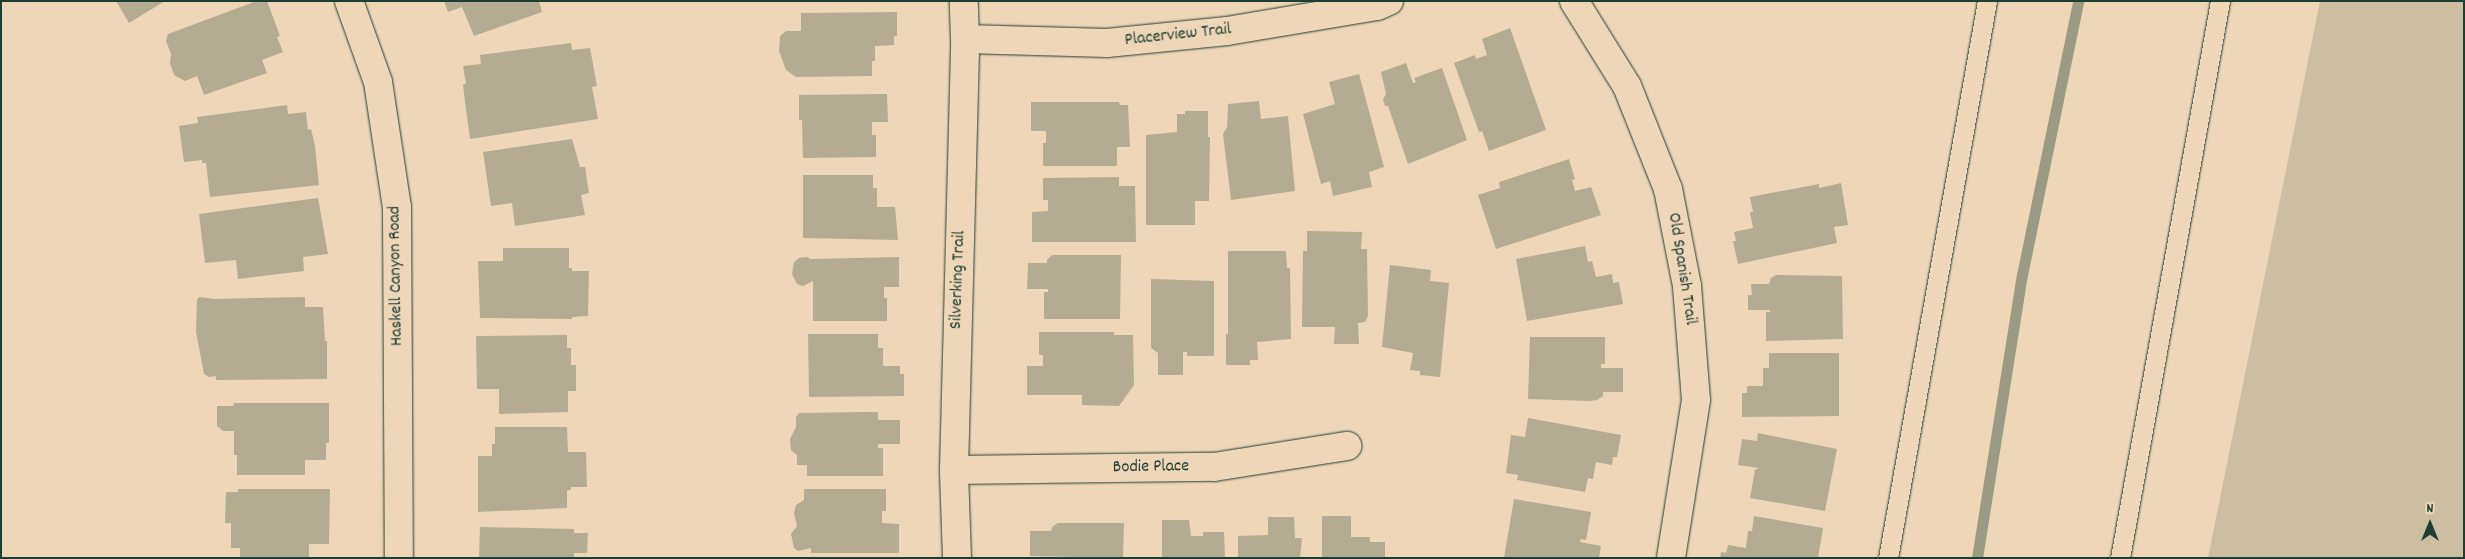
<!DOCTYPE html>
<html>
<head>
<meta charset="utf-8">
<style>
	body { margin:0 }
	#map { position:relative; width:2465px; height:559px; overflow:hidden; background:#edd7b6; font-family:Dekko,sans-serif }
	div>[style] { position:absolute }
	.green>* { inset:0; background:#cbbea1 }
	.stream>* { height:11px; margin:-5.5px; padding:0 5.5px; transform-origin:5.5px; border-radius:5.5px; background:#9b9b83 }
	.building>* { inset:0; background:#b4ac92 }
	.roads { filter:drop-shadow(0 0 1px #1f3d34) drop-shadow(0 0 1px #1f3d34) }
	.lane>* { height:19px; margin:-9.5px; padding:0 9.5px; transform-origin:9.5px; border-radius:9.5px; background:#edd7b6 }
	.street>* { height:28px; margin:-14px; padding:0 14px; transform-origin:14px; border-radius:14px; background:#edd7b6 }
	span { translate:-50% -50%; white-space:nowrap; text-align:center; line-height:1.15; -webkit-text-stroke:4px #edd7b6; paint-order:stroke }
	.street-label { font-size:18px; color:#1f3d34 }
	.frame { position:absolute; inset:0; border:2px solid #1f3d34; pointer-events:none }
	.north { position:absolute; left:2405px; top:499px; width:50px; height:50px; -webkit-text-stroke:4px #edd7b6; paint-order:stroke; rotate:0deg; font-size:14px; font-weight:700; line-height:20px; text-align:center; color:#1f3d34 }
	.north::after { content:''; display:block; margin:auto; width:18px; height:22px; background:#1f3d34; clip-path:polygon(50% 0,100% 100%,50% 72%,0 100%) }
</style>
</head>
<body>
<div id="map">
	<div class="green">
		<div style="clip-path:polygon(2320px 1px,2464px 1px,2464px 558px,2208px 558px)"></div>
	</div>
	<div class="stream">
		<div style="left:1977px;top:558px;width:287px;rotate:-81deg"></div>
		<div style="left:2022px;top:275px;width:280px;rotate:-78.4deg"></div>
	</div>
	<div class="building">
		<div style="clip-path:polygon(116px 1px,165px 1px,129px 23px)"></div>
		<div style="clip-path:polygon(257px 1px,267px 1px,280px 36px,277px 37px,283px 52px,262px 60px,267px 73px,204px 95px,197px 76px,185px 81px,174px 75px,170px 63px,171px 54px,166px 41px,168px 34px)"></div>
		<div style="clip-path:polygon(444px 1px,539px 1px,542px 12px,474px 36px,462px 7px,448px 12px)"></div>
		<div style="clip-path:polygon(897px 12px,897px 36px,894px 36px,894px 45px,875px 46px,875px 61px,872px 61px,872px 76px,796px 77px,786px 70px,779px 51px,780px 36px,786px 31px,801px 31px,801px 13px)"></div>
		<div style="clip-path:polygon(1510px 28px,1546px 130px,1489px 151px,1482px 131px,1479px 132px,1454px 63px,1475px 55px,1476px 59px,1487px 55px,1482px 39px)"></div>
		<div style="clip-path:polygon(571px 43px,572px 50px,590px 48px,597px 86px,592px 87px,598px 119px,470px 139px,465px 102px,463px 84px,466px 84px,463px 66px,481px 64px,480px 55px)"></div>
		<div style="clip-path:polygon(1406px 63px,1413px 83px,1416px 82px,1414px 78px,1442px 68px,1467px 140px,1408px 164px,1388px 106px,1385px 106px,1383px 99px,1386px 94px,1381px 72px)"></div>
		<div style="clip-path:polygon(1359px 74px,1384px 167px,1369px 172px,1372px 187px,1333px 196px,1330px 181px,1321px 184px,1303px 114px,1335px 104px,1329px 82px)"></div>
		<div style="clip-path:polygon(887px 94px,888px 122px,872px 122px,872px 135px,876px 135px,876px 157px,803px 158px,802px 120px,799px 120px,799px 95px)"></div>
		<div style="clip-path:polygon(1259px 101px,1261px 119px,1288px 116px,1295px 191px,1231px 200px,1223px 134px,1227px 127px,1228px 104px)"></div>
		<div style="clip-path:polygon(1031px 102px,1119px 102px,1120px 105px,1128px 105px,1130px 147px,1117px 147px,1117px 166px,1043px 166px,1043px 143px,1046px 143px,1046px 131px,1031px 131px)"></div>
		<div style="clip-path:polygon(287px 105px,288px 114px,306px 112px,308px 130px,311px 129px,315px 146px,319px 185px,210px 197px,206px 163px,202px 163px,202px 160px,184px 162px,179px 126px,198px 123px,197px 117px)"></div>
		<div style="clip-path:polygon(1185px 111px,1208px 111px,1208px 137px,1210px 137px,1209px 201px,1195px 201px,1195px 225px,1146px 225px,1146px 135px,1177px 132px,1177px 114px,1185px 114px)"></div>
		<div style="clip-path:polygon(572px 139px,580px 167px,585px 167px,589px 193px,581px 195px,585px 215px,515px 226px,512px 203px,491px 206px,483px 152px)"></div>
		<div style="clip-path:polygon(1569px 159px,1575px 179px,1572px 180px,1575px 191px,1591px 187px,1601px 215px,1496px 249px,1478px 195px,1500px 188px,1499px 182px)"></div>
		<div style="clip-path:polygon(803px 175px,873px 175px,873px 188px,877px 188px,877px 207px,895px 207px,898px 240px,803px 238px)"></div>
		<div style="clip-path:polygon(1119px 177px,1119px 186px,1135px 186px,1136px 242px,1032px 242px,1032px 212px,1048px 211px,1048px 200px,1043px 200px,1043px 178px)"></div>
		<div style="clip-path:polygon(1841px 183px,1848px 225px,1834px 227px,1837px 243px,1738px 264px,1733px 241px,1736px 241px,1734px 232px,1753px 228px,1750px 212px,1753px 212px,1750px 197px,1819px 184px,1819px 188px)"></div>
		<div style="clip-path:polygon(318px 198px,328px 254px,303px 257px,304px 271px,238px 279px,236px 260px,205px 263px,199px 214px)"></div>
		<div style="clip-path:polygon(1307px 231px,1362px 232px,1361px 249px,1367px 249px,1368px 316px,1365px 322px,1358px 323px,1359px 344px,1334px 344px,1335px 327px,1302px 327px,1303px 251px,1307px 251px)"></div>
		<div style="clip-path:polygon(1585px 246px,1588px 262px,1592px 261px,1596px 277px,1612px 274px,1613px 283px,1619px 282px,1623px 304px,1527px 321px,1516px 259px)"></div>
		<div style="clip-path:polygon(503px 248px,569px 248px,569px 268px,572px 268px,572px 271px,589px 271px,588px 316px,572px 317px,572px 319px,480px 318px,478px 261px,503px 261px)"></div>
		<div style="clip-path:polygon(1228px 251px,1286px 251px,1287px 268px,1290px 268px,1291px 339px,1257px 342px,1258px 360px,1250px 360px,1250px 365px,1226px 365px,1226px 334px,1228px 334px)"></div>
		<div style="clip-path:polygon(1052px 255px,1121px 255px,1120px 319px,1044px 319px,1044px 292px,1048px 292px,1048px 289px,1027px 289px,1028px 263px,1047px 263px,1047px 260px)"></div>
		<div style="clip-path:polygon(807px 257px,812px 260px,811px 259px,899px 257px,899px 287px,884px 287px,884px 298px,887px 298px,887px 321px,813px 321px,813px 281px,803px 286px,797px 284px,792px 274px,794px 262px,799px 258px)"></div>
		<div style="clip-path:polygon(1390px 265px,1431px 270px,1430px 281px,1449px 283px,1440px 377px,1420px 375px,1420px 371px,1410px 370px,1413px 353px,1382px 347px)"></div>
		<div style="clip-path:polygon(1776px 275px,1842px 276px,1843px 339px,1766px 341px,1766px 312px,1770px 312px,1770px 310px,1748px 310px,1748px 295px,1752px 295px,1751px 284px,1769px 284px,1771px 278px)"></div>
		<div style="clip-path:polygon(1151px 279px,1214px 281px,1214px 356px,1187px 356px,1187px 352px,1183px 352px,1183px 375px,1158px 375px,1158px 353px,1151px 348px)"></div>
		<div style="clip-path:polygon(199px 297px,214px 299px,305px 297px,305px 307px,323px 307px,325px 341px,327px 341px,327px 379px,216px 380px,216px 376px,209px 377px,204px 374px,196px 332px,197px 300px)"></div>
		<div style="clip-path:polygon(1039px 332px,1114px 332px,1114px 335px,1133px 335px,1134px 385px,1119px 406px,1082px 405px,1082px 395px,1027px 395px,1027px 366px,1043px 366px,1043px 355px,1039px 355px)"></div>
		<div style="clip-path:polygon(808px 334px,878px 334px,878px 348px,883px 348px,883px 366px,900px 366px,900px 374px,904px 374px,904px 396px,809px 397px)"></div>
		<div style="clip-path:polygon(567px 335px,567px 348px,571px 348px,571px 365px,576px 365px,576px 391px,568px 391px,568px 412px,499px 414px,499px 389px,477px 389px,476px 336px)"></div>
		<div style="clip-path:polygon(1530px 337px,1605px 337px,1605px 364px,1601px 364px,1601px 368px,1623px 368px,1623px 392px,1603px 392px,1603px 396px,1597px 400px,1589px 401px,1528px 399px)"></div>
		<div style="clip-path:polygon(1769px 353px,1839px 353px,1839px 416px,1742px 417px,1742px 393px,1747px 393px,1747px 386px,1763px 386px,1763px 368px,1769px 368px)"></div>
		<div style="clip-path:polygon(234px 403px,329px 403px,329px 443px,326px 443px,326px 460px,305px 460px,305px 475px,237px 475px,237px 455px,234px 455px,234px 431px,223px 431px,217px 426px,217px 406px,233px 406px)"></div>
		<div style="clip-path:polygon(862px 412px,878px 412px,878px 420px,900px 420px,900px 444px,878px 444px,878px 448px,883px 448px,883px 476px,807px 476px,807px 465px,797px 465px,797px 455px,791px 450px,790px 439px,796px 427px,796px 417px,799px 413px)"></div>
		<div style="clip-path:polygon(1528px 418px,1621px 435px,1617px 457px,1613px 457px,1612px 465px,1596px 462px,1593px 479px,1588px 478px,1585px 492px,1517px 480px,1518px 475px,1506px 473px,1511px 435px,1525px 437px)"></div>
		<div style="clip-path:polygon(495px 427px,567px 427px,568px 452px,586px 452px,587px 487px,571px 487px,571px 490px,567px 490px,567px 508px,478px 512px,478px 456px,492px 456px,492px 444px,495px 444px)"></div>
		<div style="clip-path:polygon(1758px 433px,1837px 449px,1825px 511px,1750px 498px,1755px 470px,1759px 468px,1738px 465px,1742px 439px,1757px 441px)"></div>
		<div style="clip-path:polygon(238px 489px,330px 489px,329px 544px,309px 544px,309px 558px,240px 558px,240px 548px,231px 548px,231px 523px,225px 523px,226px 492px,238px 492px)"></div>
		<div style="clip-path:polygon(804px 489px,886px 489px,886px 511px,882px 511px,882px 523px,899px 524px,899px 553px,811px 553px,811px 548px,798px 551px,794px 548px,791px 534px,797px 526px,794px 513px,796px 505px,804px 500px)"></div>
		<div style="clip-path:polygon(1514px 499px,1591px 512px,1586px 540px,1581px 539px,1580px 542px,1601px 546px,1599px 558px,1504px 558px)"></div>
		<div style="clip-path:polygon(1322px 516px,1351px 516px,1351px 537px,1370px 537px,1370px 542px,1385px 542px,1385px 558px,1322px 558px)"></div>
		<div style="clip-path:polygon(1754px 516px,1823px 528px,1818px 558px,1720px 558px,1721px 552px,1726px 553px,1728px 545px,1746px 548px,1748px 531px,1752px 531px)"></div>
		<div style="clip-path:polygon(1268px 517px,1294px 517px,1295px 538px,1302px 538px,1300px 558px,1238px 558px,1238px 536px,1268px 535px)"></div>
		<div style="clip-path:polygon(1162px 520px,1189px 520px,1191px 536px,1203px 536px,1203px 532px,1224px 532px,1225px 558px,1162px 558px)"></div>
		<div style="clip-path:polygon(1058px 523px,1124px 523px,1123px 558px,1030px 556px,1030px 531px,1051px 531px,1053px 526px)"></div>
		<div style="clip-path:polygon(480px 527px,574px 529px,574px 533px,588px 533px,587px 553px,574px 553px,574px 558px,479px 558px)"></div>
	</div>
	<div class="roads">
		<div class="lane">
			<div style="left:1888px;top:558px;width:566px;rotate:-79.92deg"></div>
			<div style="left:2120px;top:558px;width:566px;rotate:-79.82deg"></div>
		</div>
		<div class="street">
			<div style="left:349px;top:1px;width:86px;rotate:70.3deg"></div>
			<div style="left:378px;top:82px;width:126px;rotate:81.4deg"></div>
			<div style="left:397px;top:207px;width:351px;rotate:89.7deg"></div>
			<div style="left:1574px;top:1px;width:100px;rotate:58.1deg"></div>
			<div style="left:1627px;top:86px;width:111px;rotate:68.3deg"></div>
			<div style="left:1668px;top:189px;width:99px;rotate:78.9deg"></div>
			<div style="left:1687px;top:286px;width:114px;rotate:85.5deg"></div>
			<div style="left:1696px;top:400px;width:160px;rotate:99deg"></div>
			<div style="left:965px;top:39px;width:142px;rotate:1.6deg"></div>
			<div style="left:1107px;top:43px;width:121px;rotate:-5.7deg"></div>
			<div style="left:1227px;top:31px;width:152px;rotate:-9.5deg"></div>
			<div style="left:1377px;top:6px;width:13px;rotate:-23deg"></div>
			<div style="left:954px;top:470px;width:260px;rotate:-0.7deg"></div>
			<div style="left:1214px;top:467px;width:135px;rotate:-9deg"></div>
			<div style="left:957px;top:558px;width:88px;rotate:-92deg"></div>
			<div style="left:954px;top:470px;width:431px;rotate:-88.5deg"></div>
			<div style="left:965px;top:39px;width:38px;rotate:-92deg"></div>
		</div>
	</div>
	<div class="street-label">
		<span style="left:1178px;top:36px;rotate:-6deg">Placerview Trail</span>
		<span style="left:1681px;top:269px;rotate:81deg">Old Spanish Trail</span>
		<span style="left:397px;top:276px;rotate:-91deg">Haskell Canyon Road</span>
		<span style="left:959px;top:280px;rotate:-88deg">Silverking Trail</span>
		<span style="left:1151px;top:468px;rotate:-1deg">Bodie Place</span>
	</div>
	<div class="frame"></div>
	<div class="north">N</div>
</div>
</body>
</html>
